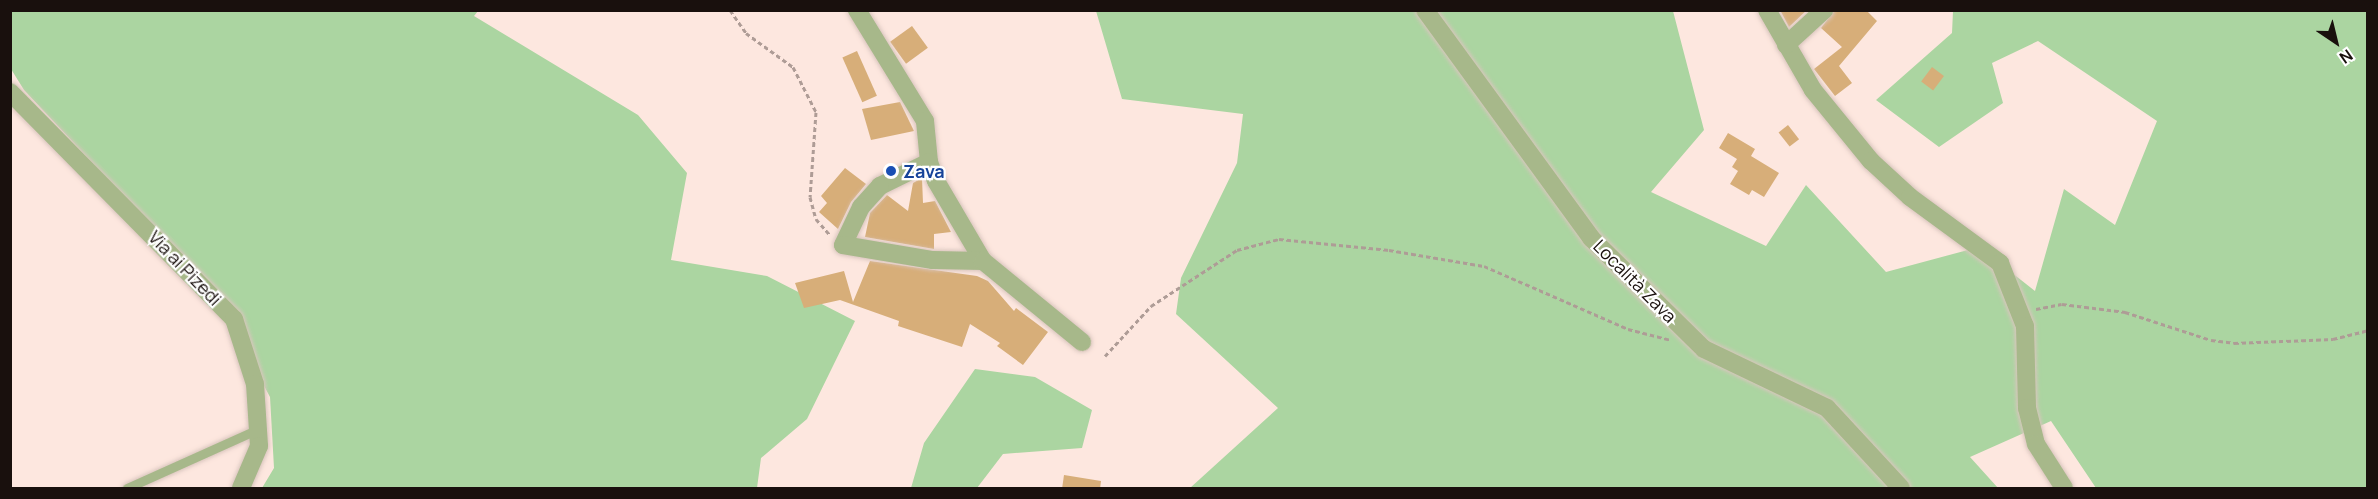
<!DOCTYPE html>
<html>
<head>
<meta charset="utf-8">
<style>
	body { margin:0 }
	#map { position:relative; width:2378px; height:499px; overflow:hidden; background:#fde7df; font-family:Manrope,sans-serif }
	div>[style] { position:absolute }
	.green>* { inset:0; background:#abd5a1 }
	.building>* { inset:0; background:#d7ae79; transform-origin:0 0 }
	.path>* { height:3px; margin-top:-1.5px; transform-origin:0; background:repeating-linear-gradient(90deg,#ae9c96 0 4.5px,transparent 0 7.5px) }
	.roads { filter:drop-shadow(0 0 2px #d9c5bd) drop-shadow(0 0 2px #d9c5bd) }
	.lane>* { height:9px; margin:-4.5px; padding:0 4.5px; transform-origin:4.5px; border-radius:4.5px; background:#a7b88a }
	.street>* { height:18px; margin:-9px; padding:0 9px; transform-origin:9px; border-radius:9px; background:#a7b88a }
	.dots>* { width:16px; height:16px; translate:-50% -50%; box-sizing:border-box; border:3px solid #fff; border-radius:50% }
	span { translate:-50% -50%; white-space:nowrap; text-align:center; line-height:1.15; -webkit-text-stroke:4.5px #fff; paint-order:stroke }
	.transit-label { font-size:18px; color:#164399; font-weight:700 }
	.left { translate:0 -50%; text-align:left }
	.street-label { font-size:18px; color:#19100d }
	.frame { position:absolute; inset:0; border:12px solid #19100d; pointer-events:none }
	.north { position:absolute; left:2306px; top:12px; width:60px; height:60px; -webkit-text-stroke:4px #fff; paint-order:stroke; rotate:145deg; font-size:16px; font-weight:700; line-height:24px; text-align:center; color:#19100d }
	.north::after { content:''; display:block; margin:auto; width:21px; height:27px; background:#19100d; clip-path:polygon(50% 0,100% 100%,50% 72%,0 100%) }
</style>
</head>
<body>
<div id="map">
	<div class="green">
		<div style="clip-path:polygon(11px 11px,478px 11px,474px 16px,638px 115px,687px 173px,671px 260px,767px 276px,855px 321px,807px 419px,761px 458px,757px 488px,262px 488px,274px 468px,270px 397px,213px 291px,24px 90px,11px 69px)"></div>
		<div style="clip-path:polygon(1096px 11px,1673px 11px,1704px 130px,1651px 192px,1766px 246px,1806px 185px,1886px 272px,1979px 247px,2035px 291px,2064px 189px,2115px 225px,2157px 121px,2038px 41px,1992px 63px,2003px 103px,1939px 147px,1876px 100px,1952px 33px,1953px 11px,2367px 11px,2367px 488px,2096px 488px,2051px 421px,1970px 457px,1998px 488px,1190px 488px,1278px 408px,1176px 314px,1181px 278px,1237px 163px,1243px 114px,1122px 99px)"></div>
		<div style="clip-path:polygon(975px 369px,1035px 377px,1092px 410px,1082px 448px,1003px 454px,977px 488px,911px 488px,924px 443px)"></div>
	</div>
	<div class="building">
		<div style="clip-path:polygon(1780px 10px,1807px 10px,1789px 27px)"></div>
		<div style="clip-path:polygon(1835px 10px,1866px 10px,1877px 21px,1839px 66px,1852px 83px,1835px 96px,1814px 69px,1842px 47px,1821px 28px)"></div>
		<div style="left:912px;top:26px;width:27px;height:27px;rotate:54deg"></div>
		<div style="left:857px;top:51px;width:49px;height:16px;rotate:66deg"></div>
		<div style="left:1932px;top:67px;width:15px;height:18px;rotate:37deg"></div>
		<div style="clip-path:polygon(900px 102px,914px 131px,871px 140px,862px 109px)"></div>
		<div style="left:1788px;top:125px;width:18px;height:12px;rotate:52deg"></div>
		<div style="clip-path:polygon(1728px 133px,1755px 149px,1751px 156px,1779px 173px,1764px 197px,1752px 190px,1749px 195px,1730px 184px,1738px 171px,1732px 167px,1737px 159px,1719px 148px)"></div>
		<div style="clip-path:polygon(845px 168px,866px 184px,851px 202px,838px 229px,819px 212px,827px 203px,821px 196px)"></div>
		<div style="clip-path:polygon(922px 178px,923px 203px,935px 201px,951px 232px,934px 234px,934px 249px,865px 237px,870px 213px,887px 195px,908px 211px,913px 183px)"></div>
		<div style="clip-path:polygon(870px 261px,977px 276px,988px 281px,1014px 311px,1016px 308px,1048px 332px,1023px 365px,997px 346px,1000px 343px,970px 324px,962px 347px,898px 326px,899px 321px,840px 300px,804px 308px,795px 283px,844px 271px,853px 302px)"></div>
		<div style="clip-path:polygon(1064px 475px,1101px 481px,1100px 489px,1062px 489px)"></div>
	</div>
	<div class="path">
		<div style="left:730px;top:10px;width:28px;rotate:55deg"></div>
		<div style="left:746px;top:33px;width:58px;rotate:35.9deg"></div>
		<div style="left:793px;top:67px;width:51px;rotate:62.9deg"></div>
		<div style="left:816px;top:112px;width:85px;rotate:94deg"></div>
		<div style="left:810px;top:197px;width:23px;rotate:75deg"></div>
		<div style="left:816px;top:219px;width:21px;rotate:49deg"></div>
		<div style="left:2036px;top:309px;width:26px;rotate:-11deg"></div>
		<div style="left:2062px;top:304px;width:64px;rotate:7.2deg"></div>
		<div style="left:2125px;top:312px;width:90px;rotate:18deg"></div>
		<div style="left:2211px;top:340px;width:23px;rotate:7deg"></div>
		<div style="left:2234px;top:343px;width:99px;rotate:-2.3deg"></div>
		<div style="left:2333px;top:339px;width:36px;rotate:-14deg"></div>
		<div style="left:1105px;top:356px;width:68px;rotate:-47.4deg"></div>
		<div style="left:1151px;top:306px;width:103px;rotate:-33.1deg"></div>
		<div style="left:1237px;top:250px;width:43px;rotate:-14.7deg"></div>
		<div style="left:1279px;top:239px;width:111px;rotate:5.7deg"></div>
		<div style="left:1389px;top:250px;width:96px;rotate:9.6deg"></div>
		<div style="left:1484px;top:266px;width:157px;rotate:23.6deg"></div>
		<div style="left:1628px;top:329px;width:44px;rotate:14.3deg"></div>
	</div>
	<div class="roads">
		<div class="lane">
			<div style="left:127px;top:488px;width:144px;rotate:-24.2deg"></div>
		</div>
		<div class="street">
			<div style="left:857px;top:10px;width:130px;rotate:58.5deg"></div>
			<div style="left:925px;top:121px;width:41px;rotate:84.4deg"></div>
			<div style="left:929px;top:162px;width:20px;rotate:70deg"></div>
			<div style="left:936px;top:181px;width:93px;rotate:59.6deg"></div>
			<div style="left:1425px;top:10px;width:282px;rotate:53.9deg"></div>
			<div style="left:1591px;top:238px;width:158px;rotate:44.5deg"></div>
			<div style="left:1704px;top:349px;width:136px;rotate:25.6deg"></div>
			<div style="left:1827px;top:408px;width:109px;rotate:47.2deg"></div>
			<div style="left:1767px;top:10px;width:92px;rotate:60.1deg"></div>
			<div style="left:1813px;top:90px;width:92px;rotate:50.8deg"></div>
			<div style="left:1871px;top:161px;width:53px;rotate:42.7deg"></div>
			<div style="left:1910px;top:197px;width:112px;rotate:36.3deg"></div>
			<div style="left:2000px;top:263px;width:68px;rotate:68.4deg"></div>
			<div style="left:2025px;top:326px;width:82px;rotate:88.6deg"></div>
			<div style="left:2027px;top:408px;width:37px;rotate:76deg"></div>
			<div style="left:2036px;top:444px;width:52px;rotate:57.5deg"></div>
			<div style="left:1786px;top:45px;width:52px;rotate:-42.6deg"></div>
			<div style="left:10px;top:92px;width:319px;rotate:45.4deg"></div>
			<div style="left:234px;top:319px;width:68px;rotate:72.1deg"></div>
			<div style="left:255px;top:384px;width:62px;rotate:86.3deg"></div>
			<div style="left:259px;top:446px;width:46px;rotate:113.2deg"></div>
			<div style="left:929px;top:162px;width:55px;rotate:153.9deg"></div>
			<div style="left:880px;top:186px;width:28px;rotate:132deg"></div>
			<div style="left:861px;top:207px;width:42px;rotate:115.3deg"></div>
			<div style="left:843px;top:245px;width:91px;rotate:9.5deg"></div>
			<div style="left:933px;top:260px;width:50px;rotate:1.1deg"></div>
			<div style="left:983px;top:261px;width:128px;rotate:39.3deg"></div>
		</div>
	</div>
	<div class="dots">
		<div style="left:891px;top:171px;background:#1a4fb4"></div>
	</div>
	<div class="transit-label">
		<span class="left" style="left:903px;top:171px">Zava</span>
	</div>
	<div class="street-label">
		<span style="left:185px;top:268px;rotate:46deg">Via ai Pizedi</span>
		<span style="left:1635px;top:281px;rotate:45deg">Località Zava</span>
	</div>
	<div class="frame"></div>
	<div class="north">N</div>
</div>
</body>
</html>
